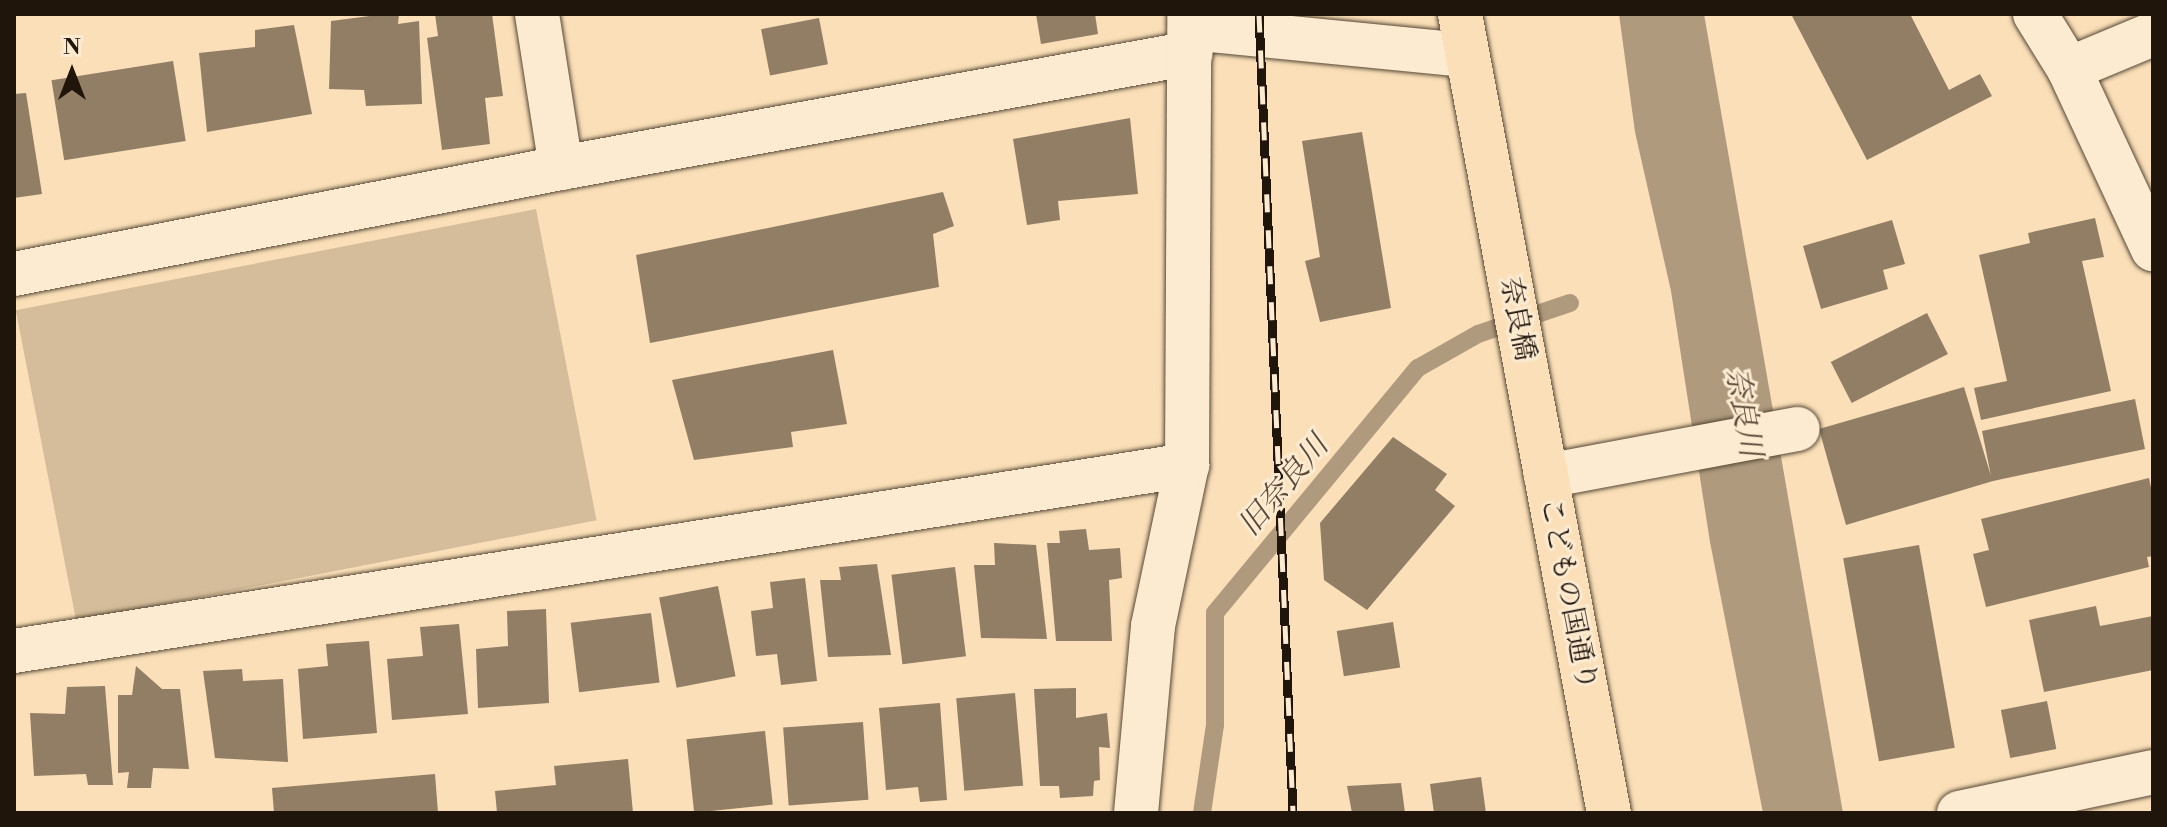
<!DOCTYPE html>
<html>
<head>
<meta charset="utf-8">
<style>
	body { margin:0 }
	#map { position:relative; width:2167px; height:827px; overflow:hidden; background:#fadfb8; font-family:"Libre Bodoni","Noto Serif JP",serif }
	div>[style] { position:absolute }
	.green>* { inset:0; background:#d5bd9b; transform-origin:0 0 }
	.water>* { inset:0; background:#b09a7d }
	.stream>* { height:18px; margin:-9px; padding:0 9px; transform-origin:9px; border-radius:9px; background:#b09a7d }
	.building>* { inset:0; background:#917e65; transform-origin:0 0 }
	.roads { filter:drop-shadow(0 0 2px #564836) drop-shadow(0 0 2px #564836) }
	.minor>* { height:44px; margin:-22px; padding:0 22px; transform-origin:22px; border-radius:22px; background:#fcead1 }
	.major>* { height:44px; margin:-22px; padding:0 22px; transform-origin:22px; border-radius:22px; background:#fadfb8 }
	.rail>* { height:9px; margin-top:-4.5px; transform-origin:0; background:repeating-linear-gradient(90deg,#fcead1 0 18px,#20150b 0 36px); box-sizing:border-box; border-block:2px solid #20150b }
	span { translate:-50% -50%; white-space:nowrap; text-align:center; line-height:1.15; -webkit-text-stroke:6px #fcead1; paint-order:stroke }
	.street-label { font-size:28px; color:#20150b }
	.water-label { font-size:30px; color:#5a4a39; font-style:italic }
	.frame { position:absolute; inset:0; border:16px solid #20150b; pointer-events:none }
	.north { position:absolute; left:32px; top:32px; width:80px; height:80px; -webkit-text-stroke:6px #fcead1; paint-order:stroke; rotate:0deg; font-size:22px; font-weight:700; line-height:32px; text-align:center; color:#20150b }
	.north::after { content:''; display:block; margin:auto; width:28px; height:36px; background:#20150b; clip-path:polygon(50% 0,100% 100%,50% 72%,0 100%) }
</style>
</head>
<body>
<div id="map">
	<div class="green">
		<div style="left:536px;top:209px;width:317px;height:530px;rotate:79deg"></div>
	</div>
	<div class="water">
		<div style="clip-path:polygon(1619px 14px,1704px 14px,1843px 813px,1763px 813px,1710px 542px,1671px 291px,1635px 132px)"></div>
	</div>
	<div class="stream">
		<div style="left:1202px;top:813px;width:89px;rotate:-81.6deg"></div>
		<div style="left:1215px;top:725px;width:112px;rotate:-90deg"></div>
		<div style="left:1215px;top:613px;width:318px;rotate:-50.4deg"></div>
		<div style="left:1418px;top:368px;width:69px;rotate:-29.5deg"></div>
		<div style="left:1478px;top:334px;width:97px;rotate:-18.6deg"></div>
	</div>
	<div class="building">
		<div style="clip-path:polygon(385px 14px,399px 14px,398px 24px,419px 21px,422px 104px,366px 106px,364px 90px,329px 89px,331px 21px)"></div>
		<div style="clip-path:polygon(435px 14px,492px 14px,503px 96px,485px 98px,490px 144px,442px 150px,427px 38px,438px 36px)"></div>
		<div style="clip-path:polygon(1036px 14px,1095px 14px,1098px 34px,1041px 44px)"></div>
		<div style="clip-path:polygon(1791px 14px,1910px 14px,1949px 90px,1980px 74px,1992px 96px,1867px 160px)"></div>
		<div style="left:819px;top:18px;width:47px;height:59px;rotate:79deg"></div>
		<div style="clip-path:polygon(294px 25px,312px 114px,207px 132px,199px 53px,255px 47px,255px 30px)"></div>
		<div style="left:173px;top:61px;width:81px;height:123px;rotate:81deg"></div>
		<div style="clip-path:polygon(26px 93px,42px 194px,14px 198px,14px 94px)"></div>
		<div style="clip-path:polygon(1130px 118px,1138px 194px,1058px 201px,1060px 220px,1027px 225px,1013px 139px)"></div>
		<div style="clip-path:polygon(1362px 132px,1391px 308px,1320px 322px,1305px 261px,1320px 257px,1302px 141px)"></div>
		<div style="clip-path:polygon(943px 192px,954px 226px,933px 234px,939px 287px,650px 343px,636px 255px)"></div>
		<div style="clip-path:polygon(2095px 218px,2104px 257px,2082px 261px,2111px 391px,1981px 420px,1974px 388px,2007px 381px,1979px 255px,2030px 243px,2028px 233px)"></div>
		<div style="clip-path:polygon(1892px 220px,1905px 264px,1883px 270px,1888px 289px,1821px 309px,1803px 246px)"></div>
		<div style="left:1927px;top:313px;width:46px;height:108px;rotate:63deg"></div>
		<div style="clip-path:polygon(833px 350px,847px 424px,791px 432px,793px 447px,694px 460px,672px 380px)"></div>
		<div style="clip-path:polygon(1964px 387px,1991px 476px,1982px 431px,2135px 399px,2145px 449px,1993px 481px,1846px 525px,1819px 429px)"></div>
		<div style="clip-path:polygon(1393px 437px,1447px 474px,1435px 490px,1455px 506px,1367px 610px,1324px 580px,1320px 523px)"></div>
		<div style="clip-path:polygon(2149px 478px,2153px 497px,2153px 556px,2147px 557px,2149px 567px,1986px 607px,1973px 554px,1989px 550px,1981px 519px)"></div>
		<div style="clip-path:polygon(1086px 529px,1089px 550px,1120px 548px,1122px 578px,1109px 580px,1112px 641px,1056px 641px,1047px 543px,1060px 543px,1059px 531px)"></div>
		<div style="clip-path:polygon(994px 543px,1036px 545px,1047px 639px,981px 638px,974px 565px,995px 565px)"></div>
		<div style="left:1919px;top:545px;width:206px;height:77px;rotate:80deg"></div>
		<div style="clip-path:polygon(877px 564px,891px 655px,828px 657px,820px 580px,841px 580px,839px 567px)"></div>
		<div style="left:955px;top:567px;width:90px;height:64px;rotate:83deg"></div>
		<div style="clip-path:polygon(805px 578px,817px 681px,781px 685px,777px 654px,756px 656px,751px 611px,773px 608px,770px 582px)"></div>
		<div style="left:718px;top:586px;width:92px;height:60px;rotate:79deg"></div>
		<div style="clip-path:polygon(2096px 606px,2100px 626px,2153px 616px,2153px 670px,2044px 692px,2029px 620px)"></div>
		<div style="clip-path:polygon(546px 609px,549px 703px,478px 708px,476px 649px,508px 646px,507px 611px)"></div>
		<div style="left:651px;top:613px;width:70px;height:81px;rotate:83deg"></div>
		<div style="left:1393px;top:622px;width:46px;height:57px;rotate:81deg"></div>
		<div style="clip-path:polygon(459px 624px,468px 714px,392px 720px,387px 659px,423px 656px,420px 627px)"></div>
		<div style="clip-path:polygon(369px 641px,377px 733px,303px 739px,298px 669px,328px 666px,326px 644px)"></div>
		<div style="clip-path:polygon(136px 666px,162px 689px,180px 689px,189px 769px,153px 768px,151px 788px,127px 788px,129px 772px,118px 773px,118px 695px,132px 695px)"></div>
		<div style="clip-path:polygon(242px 669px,243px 681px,283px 679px,288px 762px,215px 758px,203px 671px)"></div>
		<div style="clip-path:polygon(105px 686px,113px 785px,88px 785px,86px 774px,34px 776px,30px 713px,65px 714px,67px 687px)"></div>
		<div style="clip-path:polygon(1076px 688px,1076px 718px,1107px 713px,1110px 748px,1099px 747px,1100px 780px,1094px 781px,1093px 796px,1060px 798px,1059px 786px,1040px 786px,1034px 689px)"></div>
		<div style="left:1015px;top:693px;width:93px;height:59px;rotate:85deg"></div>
		<div style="left:2047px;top:701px;width:49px;height:47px;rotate:79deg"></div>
		<div style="clip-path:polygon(940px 703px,947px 800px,920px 802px,918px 787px,886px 790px,879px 708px)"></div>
		<div style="left:863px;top:722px;width:78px;height:80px;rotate:86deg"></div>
		<div style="left:765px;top:731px;width:74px;height:79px;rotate:84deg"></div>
		<div style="clip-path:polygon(628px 759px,633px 813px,497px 813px,495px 791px,556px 785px,554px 766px)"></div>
		<div style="clip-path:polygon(435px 774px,438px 813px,274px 813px,272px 788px)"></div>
		<div style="clip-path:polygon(1481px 777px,1486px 813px,1434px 813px,1430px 784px)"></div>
		<div style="clip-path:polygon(1401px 783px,1405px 813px,1352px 813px,1347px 786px)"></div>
	</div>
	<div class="roads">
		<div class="minor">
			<div style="left:537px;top:14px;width:156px;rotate:81.1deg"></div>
			<div style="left:2035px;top:14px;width:65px;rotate:58.3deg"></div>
			<div style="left:2069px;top:69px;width:199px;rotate:65deg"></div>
			<div style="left:1190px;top:28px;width:278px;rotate:5.6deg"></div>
			<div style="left:2069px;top:69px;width:91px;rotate:-22.6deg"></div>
			<div style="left:14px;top:274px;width:557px;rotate:-10.97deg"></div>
			<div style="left:561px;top:168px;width:640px;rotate:-10.34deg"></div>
			<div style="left:1546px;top:476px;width:256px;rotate:-10.6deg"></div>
			<div style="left:14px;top:651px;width:1188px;rotate:-9.01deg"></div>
			<div style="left:1136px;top:813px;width:188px;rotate:-84.8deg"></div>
			<div style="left:1153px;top:626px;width:165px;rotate:-78.1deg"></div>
			<div style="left:1187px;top:465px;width:451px;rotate:-89.7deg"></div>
			<div style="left:1959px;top:813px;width:198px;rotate:-11.9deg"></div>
		</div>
		<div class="major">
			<div style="left:1460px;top:14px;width:813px;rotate:79.44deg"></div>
		</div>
	</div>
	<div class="rail">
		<div style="left:1259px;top:14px;width:800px;rotate:87.56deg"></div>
	</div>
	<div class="street-label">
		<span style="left:1517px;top:319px;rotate:79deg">奈良橋</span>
		<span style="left:1568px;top:594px;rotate:79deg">こどもの国通り</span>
	</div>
	<div class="water-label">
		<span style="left:1743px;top:412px;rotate:80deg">奈良川</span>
		<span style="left:1284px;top:486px;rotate:-50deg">旧奈良川</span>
	</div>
	<div class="frame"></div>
	<div class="north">N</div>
</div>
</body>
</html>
